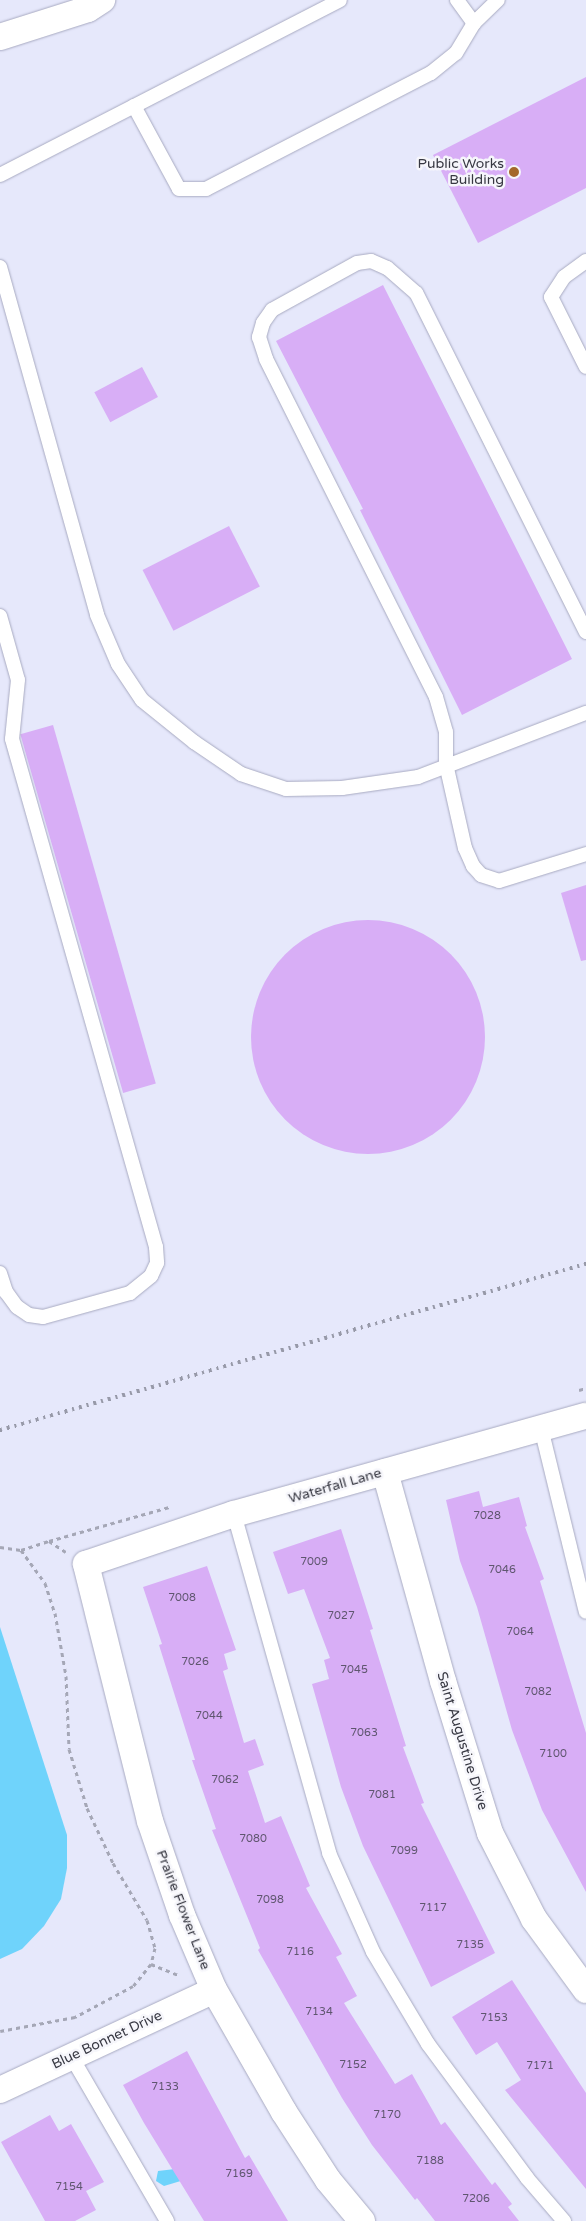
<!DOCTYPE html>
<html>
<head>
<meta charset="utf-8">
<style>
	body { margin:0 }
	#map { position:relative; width:586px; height:2221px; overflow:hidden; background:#e6e8fb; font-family:"Varela Round",sans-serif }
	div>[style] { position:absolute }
	.water>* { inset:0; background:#6fd3fb }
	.building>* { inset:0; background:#d8aef6; transform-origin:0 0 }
	.round { border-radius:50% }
	.path>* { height:3px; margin-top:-1.5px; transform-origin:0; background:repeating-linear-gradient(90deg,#a5a7b6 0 4px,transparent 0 8px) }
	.roads { filter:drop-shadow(0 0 1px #a8aac1) drop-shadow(0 0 1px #a8aac1) }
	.lane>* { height:14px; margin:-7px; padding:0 7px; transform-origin:7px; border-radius:7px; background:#fff }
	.street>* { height:26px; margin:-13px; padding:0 13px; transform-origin:13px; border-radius:13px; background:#fff }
	.rail>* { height:4px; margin-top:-2px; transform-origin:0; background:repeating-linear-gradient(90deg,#9799a8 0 2.5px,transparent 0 7.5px) }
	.dots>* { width:14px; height:14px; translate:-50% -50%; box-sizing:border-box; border:2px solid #f6f6fb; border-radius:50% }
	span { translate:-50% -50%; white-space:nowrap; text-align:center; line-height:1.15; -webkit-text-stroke:5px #f6f6fb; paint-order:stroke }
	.number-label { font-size:11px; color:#5f566f }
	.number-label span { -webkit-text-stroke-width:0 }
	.poi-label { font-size:14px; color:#373842 }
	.right { translate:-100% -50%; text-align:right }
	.street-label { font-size:14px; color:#373842 }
</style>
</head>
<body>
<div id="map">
	<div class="water">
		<div style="clip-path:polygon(0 1627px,67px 1835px,67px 1868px,61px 1899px,44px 1926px,22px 1949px,0 1959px)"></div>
		<div style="clip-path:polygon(175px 2169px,184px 2180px,164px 2186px,156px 2181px,158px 2171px)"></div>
	</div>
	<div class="building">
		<div style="clip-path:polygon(586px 77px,586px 188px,478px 243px,433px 155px)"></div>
		<div style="clip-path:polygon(383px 285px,572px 659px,462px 715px,360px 510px,363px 509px,276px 341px)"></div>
		<div style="left:142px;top:367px;width:34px;height:54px;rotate:62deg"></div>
		<div style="left:229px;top:526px;width:68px;height:97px;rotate:63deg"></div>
		<div style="left:53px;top:725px;width:373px;height:34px;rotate:74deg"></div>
		<div style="clip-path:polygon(586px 885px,586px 960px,581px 961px,561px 893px)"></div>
		<div class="round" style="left:251px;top:920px;width:234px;height:234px"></div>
		<div style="clip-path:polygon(479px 1491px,483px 1507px,519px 1497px,527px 1526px,525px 1527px,544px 1579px,540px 1581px,586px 1733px,586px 1892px,542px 1810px,512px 1730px,477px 1607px,460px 1561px,446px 1500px)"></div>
		<div style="clip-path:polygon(341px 1529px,373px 1629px,370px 1630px,406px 1746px,403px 1747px,424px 1803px,421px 1804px,495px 1953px,431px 1987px,363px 1846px,341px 1787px,312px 1684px,329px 1679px,324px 1660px,330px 1658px,304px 1589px,288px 1594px,273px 1552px)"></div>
		<div style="clip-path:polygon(207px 1566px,236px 1650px,224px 1654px,228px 1669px,223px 1671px,244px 1743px,255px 1739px,264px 1765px,248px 1771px,265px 1823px,281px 1816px,310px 1886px,306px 1888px,342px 1954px,336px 1957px,357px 1996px,344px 2003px,395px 2084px,412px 2074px,441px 2125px,445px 2122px,492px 2185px,495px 2182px,512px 2204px,508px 2207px,519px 2221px,435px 2221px,417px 2198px,415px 2200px,372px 2145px,342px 2098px,258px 1950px,260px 1948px,212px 1830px,216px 1829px,192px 1760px,195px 1760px,159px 1645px,162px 1644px,143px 1587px)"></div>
		<div style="clip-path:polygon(512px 1980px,586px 2093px,586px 2189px,505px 2090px,521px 2080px,497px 2042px,476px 2055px,452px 2017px)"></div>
		<div style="clip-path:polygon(187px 2051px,245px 2158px,249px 2155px,288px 2221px,204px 2221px,144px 2123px,123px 2085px)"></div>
		<div style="clip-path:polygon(50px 2115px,59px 2131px,71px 2124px,104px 2182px,86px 2191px,96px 2210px,75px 2221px,45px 2221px,1px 2142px)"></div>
	</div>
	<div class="path">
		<div style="left:579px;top:1390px;width:7px;rotate:-16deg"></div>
		<div style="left:49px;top:1541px;width:125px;rotate:-15.8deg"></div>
		<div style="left:0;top:1547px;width:21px;rotate:8deg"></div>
		<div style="left:21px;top:1550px;width:41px;rotate:54deg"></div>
		<div style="left:45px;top:1583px;width:32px;rotate:72deg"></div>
		<div style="left:55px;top:1613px;width:64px;rotate:80.1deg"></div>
		<div style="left:66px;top:1676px;width:73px;rotate:87.6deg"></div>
		<div style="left:69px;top:1749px;width:62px;rotate:73deg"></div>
		<div style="left:87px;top:1808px;width:61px;rotate:64.7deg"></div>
		<div style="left:113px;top:1863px;width:66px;rotate:59.2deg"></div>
		<div style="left:147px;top:1920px;width:29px;rotate:74deg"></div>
		<div style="left:155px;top:1948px;width:16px;rotate:104deg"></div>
		<div style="left:151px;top:1964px;width:28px;rotate:129deg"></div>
		<div style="left:133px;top:1986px;width:66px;rotate:151.9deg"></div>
		<div style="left:75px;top:2017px;width:76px;rotate:169.4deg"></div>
		<div style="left:21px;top:1550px;width:29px;rotate:-18deg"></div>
		<div style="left:49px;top:1541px;width:20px;rotate:33deg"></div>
		<div style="left:151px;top:1964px;width:31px;rotate:22deg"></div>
	</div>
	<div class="roads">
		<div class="lane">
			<div style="left:457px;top:0;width:29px;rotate:54deg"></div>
			<div style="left:474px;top:23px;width:33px;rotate:-44deg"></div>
			<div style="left:134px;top:106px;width:94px;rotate:61.5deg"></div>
			<div style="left:179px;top:189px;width:27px"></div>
			<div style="left:206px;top:189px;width:253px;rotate:-27.3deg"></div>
			<div style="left:431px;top:73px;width:32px;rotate:-39deg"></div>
			<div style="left:456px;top:53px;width:35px;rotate:-59deg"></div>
			<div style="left:0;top:175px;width:382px;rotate:-27.2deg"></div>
			<div style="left:586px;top:261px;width:27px;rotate:144deg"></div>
			<div style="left:564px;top:277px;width:24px;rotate:123deg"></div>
			<div style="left:551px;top:297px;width:78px;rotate:63.4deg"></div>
			<div style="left:0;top:267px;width:361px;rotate:74.4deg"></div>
			<div style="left:97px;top:615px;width:53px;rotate:66.8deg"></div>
			<div style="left:118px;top:664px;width:43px;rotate:56.3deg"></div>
			<div style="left:142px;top:700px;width:67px;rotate:38.9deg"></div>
			<div style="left:194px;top:742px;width:57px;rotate:34.2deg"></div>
			<div style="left:241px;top:774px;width:47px;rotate:18.4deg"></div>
			<div style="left:286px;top:789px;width:56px;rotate:-1deg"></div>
			<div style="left:342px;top:788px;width:77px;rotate:-8.2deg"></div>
			<div style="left:418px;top:777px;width:180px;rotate:-20.9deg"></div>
			<div style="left:0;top:616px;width:66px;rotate:74.3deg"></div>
			<div style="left:18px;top:680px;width:59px;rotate:95.8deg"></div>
			<div style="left:12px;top:739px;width:528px;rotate:74.17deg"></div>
			<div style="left:156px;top:1247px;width:16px;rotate:86deg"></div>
			<div style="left:157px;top:1263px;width:14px;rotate:115deg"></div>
			<div style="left:151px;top:1276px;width:27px;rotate:141deg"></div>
			<div style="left:130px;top:1293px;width:90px;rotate:164.6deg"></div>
			<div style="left:43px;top:1317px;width:14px;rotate:-172deg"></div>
			<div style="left:29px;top:1315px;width:14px;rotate:-146deg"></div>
			<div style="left:17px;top:1307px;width:19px;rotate:-126deg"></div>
			<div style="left:6px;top:1292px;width:20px;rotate:-108deg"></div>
			<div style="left:586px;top:632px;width:379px;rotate:-116.6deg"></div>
			<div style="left:416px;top:293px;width:38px;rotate:-139deg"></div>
			<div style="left:387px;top:268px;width:17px;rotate:-156deg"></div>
			<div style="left:371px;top:261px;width:14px;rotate:172deg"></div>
			<div style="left:357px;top:263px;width:97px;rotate:151.1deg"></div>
			<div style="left:272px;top:310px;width:16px;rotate:125deg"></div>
			<div style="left:263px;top:323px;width:15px;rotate:106deg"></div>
			<div style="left:259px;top:337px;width:23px;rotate:72deg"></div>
			<div style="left:266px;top:359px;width:378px;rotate:63.3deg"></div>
			<div style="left:436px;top:697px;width:36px;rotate:74deg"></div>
			<div style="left:446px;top:732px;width:32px;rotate:90deg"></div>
			<div style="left:446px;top:764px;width:86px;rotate:77.3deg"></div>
			<div style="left:465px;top:848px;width:20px;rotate:66deg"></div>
			<div style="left:473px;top:866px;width:12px;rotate:48deg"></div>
			<div style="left:481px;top:875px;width:19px;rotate:18deg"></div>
			<div style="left:499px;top:881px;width:91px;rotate:-17.2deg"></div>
			<div style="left:541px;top:1428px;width:189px;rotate:76.3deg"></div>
			<div style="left:234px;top:1514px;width:352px;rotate:74.3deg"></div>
			<div style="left:329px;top:1853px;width:108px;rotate:66deg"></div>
			<div style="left:373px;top:1952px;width:107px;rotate:59.1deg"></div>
			<div style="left:428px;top:2044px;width:167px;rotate:53.5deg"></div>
			<div style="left:527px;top:2178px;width:57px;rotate:49.3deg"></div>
			<div style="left:71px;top:2056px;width:191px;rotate:59.8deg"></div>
		</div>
		<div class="street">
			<div style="left:0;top:37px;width:92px;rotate:-17.7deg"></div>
			<div style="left:88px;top:9px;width:17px;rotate:-33deg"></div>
			<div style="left:385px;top:1472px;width:217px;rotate:74.5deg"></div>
			<div style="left:443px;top:1681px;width:159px;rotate:72.8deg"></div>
			<div style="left:490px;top:1833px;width:97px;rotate:62.9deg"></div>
			<div style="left:534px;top:1919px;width:88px;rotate:53.8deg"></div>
			<div style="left:0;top:2090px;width:236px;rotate:-25deg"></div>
			<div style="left:362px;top:2221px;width:53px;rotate:-129.7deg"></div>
			<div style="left:328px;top:2180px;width:81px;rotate:-122.9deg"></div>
			<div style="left:284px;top:2112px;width:141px;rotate:-119.8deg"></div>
			<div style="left:214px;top:1990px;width:82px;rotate:-113.1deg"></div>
			<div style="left:182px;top:1915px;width:99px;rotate:-108.8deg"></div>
			<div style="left:150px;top:1821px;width:265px;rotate:-104deg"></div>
			<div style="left:86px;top:1564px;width:156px;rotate:-18.7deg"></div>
			<div style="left:234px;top:1514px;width:365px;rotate:-15.6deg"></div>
		</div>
	</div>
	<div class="rail">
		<div style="left:0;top:1430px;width:609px;rotate:-15.82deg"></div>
	</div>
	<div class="dots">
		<div style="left:514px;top:172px;background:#a4682b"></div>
	</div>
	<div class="number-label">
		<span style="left:487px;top:1516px">7028</span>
		<span style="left:314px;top:1562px">7009</span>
		<span style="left:502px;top:1570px">7046</span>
		<span style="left:182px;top:1598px">7008</span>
		<span style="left:341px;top:1616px">7027</span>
		<span style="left:520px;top:1632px">7064</span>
		<span style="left:195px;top:1662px">7026</span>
		<span style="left:354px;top:1670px">7045</span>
		<span style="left:538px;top:1692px">7082</span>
		<span style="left:209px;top:1716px">7044</span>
		<span style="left:364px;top:1733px">7063</span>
		<span style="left:553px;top:1754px">7100</span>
		<span style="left:225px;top:1780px">7062</span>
		<span style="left:382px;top:1795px">7081</span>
		<span style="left:253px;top:1839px">7080</span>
		<span style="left:404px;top:1851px">7099</span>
		<span style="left:270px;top:1900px">7098</span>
		<span style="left:433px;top:1908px">7117</span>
		<span style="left:470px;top:1945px">7135</span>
		<span style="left:300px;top:1952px">7116</span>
		<span style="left:319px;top:2012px">7134</span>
		<span style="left:494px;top:2018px">7153</span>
		<span style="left:353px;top:2065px">7152</span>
		<span style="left:540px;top:2066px">7171</span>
		<span style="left:165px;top:2087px">7133</span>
		<span style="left:387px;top:2115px">7170</span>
		<span style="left:430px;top:2161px">7188</span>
		<span style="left:239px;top:2174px">7169</span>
		<span style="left:69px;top:2187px">7154</span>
		<span style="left:476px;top:2199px">7206</span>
	</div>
	<div class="poi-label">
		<span class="right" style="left:504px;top:172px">Public Works<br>Building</span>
	</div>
	<div class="street-label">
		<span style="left:335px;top:1486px;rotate:-16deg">Waterfall Lane</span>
		<span style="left:462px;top:1741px;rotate:73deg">Saint Augustine Drive</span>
		<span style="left:183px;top:1910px;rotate:69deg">Prairie Flower Lane</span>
		<span style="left:107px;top:2040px;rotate:-25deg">Blue Bonnet Drive</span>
	</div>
</div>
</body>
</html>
